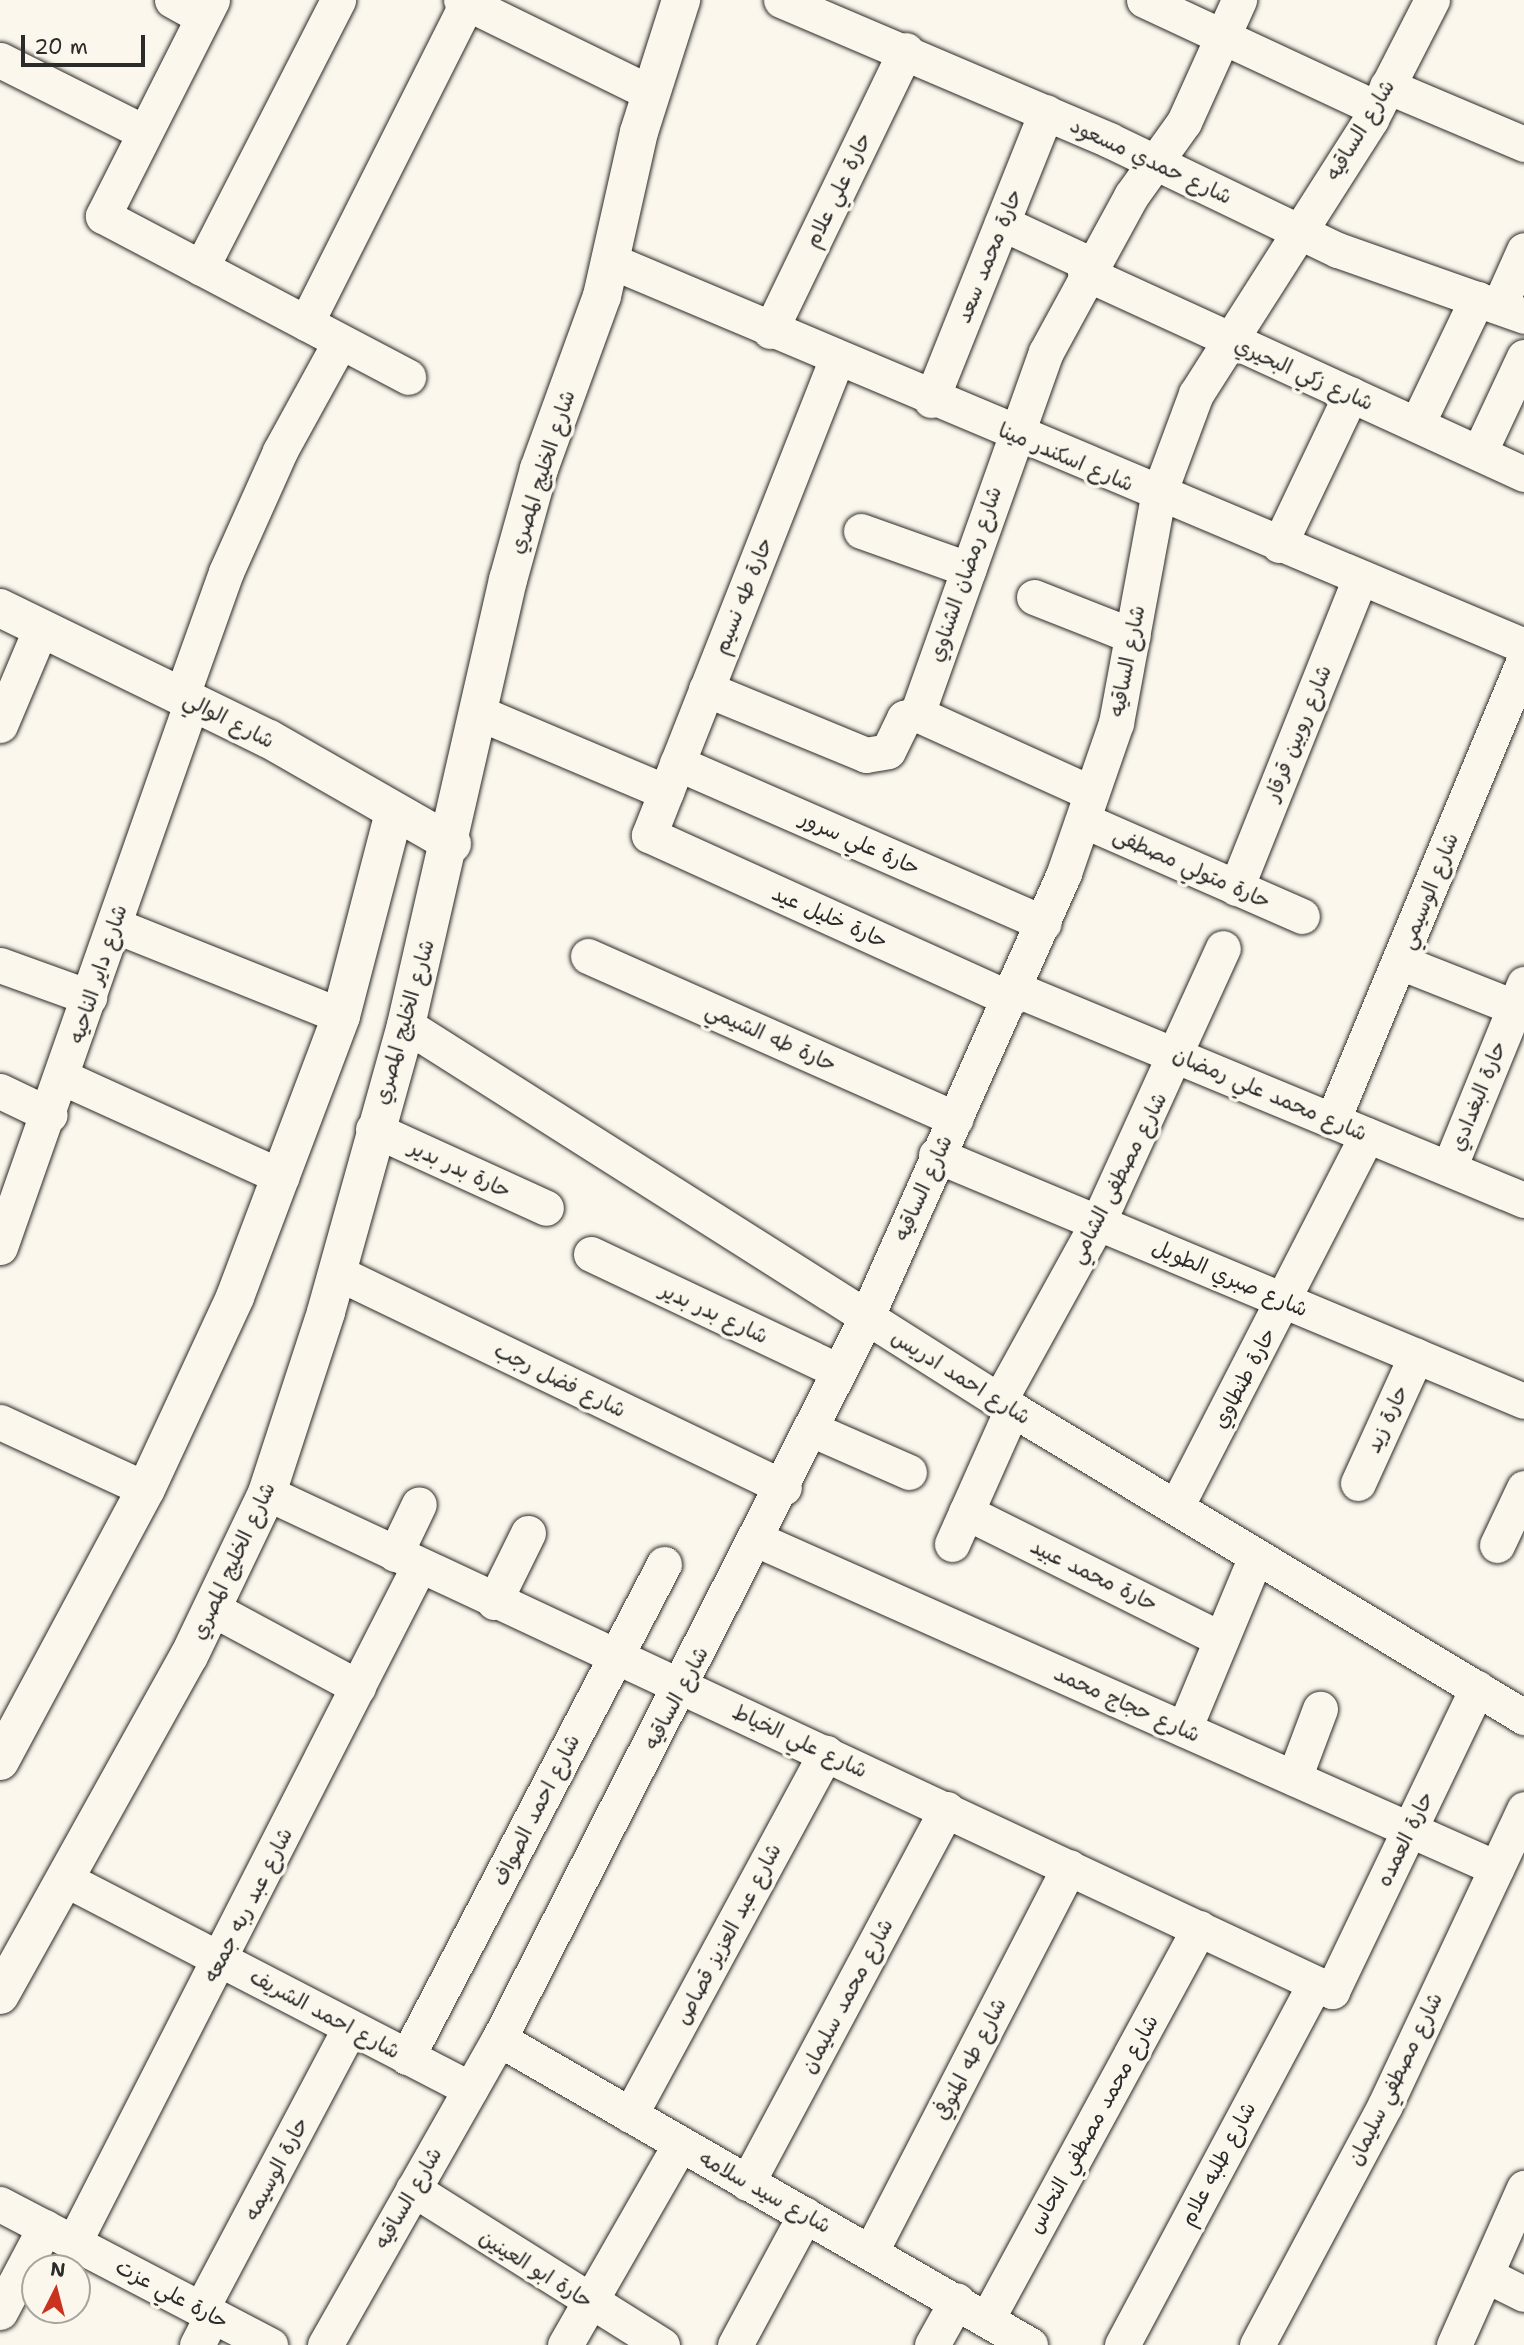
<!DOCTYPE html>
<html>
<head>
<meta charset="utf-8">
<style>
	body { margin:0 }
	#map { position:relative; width:1524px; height:2345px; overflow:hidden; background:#fbf7ec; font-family:"Shantell Sans","Playpen Sans Arabic",sans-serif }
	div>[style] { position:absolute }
	.roads { filter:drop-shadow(0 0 2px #2b2b2b) drop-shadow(0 0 2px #2b2b2b) }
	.street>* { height:35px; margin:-17.5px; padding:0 17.5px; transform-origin:17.5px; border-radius:17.5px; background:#fbf7ec }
	.secondary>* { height:38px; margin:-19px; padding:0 19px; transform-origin:19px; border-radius:19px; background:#fbf7ec }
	span { translate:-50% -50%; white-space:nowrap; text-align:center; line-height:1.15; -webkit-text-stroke:7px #fbf7ec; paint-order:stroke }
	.street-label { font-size:21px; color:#2b2b2b }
	.north { position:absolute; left:21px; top:2254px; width:70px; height:70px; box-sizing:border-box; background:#fbf7ec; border:2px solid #a8a59f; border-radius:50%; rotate:6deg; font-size:19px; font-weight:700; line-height:28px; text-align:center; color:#2b2b2b }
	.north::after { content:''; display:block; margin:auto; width:24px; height:32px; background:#c8321e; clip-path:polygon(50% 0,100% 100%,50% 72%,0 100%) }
	.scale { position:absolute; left:21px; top:35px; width:124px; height:32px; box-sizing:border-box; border:4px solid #2b2b2b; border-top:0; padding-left:9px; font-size:21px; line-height:24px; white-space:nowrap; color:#2b2b2b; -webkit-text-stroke:5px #fbf7ec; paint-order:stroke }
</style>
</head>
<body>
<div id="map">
	<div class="roads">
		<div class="street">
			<div style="left:172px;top:0;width:35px;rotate:29deg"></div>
			<div style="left:212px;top:0;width:242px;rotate:116.8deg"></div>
			<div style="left:103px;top:216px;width:345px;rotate:27.8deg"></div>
			<div style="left:461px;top:0;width:212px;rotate:26.1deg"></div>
			<div style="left:781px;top:0;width:357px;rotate:23.1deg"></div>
			<div style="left:1109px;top:140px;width:254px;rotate:25.7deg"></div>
			<div style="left:1338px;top:250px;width:197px;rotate:19.5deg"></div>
			<div style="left:1144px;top:0;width:256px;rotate:25deg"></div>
			<div style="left:0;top:60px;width:161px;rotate:26.6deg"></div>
			<div style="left:1387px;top:86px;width:149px;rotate:22.9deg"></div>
			<div style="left:1002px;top:223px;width:97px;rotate:25deg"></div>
			<div style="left:611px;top:261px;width:991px;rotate:22.86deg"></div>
			<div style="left:201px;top:268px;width:301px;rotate:-62.9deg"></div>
			<div style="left:1085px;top:273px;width:483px;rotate:24.6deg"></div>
			<div style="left:1499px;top:306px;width:61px;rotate:-65.9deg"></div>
			<div style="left:306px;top:323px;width:358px;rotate:-63.3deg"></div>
			<div style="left:770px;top:331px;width:312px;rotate:-64.2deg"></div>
			<div style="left:837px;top:358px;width:513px;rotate:111.51deg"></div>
			<div style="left:649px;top:835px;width:397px;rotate:24.4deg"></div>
			<div style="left:931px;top:400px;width:310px;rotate:-68.2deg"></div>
			<div style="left:1417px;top:424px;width:139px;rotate:-64.4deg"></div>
			<div style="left:1479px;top:453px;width:106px;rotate:-64.9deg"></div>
			<div style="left:861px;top:531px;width:114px;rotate:19.6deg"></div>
			<div style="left:1279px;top:545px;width:167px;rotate:-64.5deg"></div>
			<div style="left:1034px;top:597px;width:106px;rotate:21.5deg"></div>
			<div style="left:706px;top:689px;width:173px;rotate:22.4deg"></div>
			<div style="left:866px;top:755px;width:22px;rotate:-10deg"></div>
			<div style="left:888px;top:751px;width:37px;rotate:-64deg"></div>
			<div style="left:904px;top:718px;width:14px;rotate:-17deg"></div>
			<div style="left:917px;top:714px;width:191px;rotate:24.4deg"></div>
			<div style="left:182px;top:695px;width:131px;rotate:-70.3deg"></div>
			<div style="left:226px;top:572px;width:133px;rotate:-65.9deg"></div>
			<div style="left:280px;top:451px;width:124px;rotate:-61.2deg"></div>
			<div style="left:479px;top:713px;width:203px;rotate:22.9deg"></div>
			<div style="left:917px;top:714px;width:384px;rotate:-70.4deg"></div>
			<div style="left:1046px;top:352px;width:178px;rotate:-61.4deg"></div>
			<div style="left:1131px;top:196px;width:91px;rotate:-54.4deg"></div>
			<div style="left:1184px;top:122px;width:134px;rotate:-65.7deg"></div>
			<div style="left:0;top:725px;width:105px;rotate:-67.1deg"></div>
			<div style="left:677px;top:763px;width:400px;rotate:23.6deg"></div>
			<div style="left:1083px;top:820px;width:239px;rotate:23.7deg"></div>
			<div style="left:1236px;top:888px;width:334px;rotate:-68.2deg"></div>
			<div style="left:114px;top:925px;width:245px;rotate:21.8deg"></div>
			<div style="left:588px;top:956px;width:402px;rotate:23.9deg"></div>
			<div style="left:1400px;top:962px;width:133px;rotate:21.6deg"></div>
			<div style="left:0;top:965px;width:95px;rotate:19.8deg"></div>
			<div style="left:1015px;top:989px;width:551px;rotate:22.52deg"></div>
			<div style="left:406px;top:1025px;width:717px;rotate:32.36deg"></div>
			<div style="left:1012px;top:1409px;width:598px;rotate:31.03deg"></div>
			<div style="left:64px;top:1078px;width:239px;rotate:24.4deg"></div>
			<div style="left:0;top:1091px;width:55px;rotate:25.6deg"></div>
			<div style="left:1333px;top:1119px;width:496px;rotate:-67.4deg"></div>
			<div style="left:373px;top:1129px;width:190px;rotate:24.5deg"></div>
			<div style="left:936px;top:1155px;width:637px;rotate:22.7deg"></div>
			<div style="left:1449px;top:1168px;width:199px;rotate:-67.8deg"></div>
			<div style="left:0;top:1247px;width:579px;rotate:-70.63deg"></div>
			<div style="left:591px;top:1254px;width:273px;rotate:25.3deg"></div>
			<div style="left:336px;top:1272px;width:497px;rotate:25.7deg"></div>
			<div style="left:999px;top:1401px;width:205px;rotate:-61.1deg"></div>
			<div style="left:1098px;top:1222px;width:301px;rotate:-65.5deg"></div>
			<div style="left:0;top:1422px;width:161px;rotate:24.7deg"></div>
			<div style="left:811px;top:1429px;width:107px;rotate:23.7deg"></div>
			<div style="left:1358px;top:1483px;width:140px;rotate:-65.5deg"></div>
			<div style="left:267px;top:1493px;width:1176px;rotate:25.06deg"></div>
			<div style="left:1332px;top:1991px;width:336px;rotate:-64.4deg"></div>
			<div style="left:1176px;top:1507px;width:418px;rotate:-62.8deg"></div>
			<div style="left:966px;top:1512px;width:285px;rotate:26.5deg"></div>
			<div style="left:758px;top:1540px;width:808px;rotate:23.96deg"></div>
			<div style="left:952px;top:1544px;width:148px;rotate:-66deg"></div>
			<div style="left:1497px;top:1545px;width:63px;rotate:-64.7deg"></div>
			<div style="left:395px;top:1554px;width:55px;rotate:-64.4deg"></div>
			<div style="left:494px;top:1602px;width:77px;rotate:-63.8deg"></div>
			<div style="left:211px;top:1608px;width:167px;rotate:28.3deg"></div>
			<div style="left:1184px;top:1729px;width:187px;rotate:-67.4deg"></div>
			<div style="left:1294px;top:1778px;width:74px;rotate:-69.4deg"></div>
			<div style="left:69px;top:1881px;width:452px;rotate:27.4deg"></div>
			<div style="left:499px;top:2039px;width:613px;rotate:29.95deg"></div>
			<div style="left:407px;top:2057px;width:556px;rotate:-62.47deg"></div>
			<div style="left:630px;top:2115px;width:412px;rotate:-61.6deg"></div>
			<div style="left:747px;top:2183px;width:424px;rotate:-61.9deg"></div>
			<div style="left:413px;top:2189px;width:294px;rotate:32.1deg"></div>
			<div style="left:0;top:2204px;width:305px;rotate:27.6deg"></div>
			<div style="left:74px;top:2242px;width:759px;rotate:-62.96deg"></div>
			<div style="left:871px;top:2251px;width:432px;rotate:-62.7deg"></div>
			<div style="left:1486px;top:2275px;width:42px;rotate:26.6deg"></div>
			<div style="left:201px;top:2309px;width:318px;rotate:-62.1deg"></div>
			<div style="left:0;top:2312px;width:96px;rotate:-62.1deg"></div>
			<div style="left:987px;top:2319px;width:445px;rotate:-61.5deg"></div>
			<div style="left:197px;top:2345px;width:34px;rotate:-63deg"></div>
			<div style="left:325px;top:2345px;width:352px;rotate:-60.4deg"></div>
			<div style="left:499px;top:2039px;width:809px;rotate:-63.02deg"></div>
			<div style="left:866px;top:1318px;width:487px;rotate:-66deg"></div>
			<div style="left:1064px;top:873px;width:159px;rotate:-70.9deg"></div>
			<div style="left:1116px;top:723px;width:231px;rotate:-79.5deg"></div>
			<div style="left:1158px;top:496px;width:109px;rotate:-69.6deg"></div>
			<div style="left:1196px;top:394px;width:326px;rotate:-57.5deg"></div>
			<div style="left:1371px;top:119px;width:134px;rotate:-62.9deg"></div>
			<div style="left:565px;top:2345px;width:232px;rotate:-60.2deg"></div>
			<div style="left:735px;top:2345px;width:148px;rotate:-61.7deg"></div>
			<div style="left:932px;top:2345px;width:51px;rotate:-60.9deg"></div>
			<div style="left:1122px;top:2345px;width:410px;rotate:-61.9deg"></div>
			<div style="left:1257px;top:2345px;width:272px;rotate:-61.9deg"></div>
			<div style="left:1385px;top:2105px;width:327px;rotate:-64.8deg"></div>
			<div style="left:1454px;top:2345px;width:172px;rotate:-66deg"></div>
		</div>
		<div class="secondary">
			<div style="left:0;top:608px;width:299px;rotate:26deg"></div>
			<div style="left:269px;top:739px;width:211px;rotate:29.8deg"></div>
			<div style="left:0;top:1761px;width:309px;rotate:-61.8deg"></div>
			<div style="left:146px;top:1489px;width:212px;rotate:-65.1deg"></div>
			<div style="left:235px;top:1297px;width:300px;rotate:-69.3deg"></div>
			<div style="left:341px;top:1016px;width:207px;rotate:-75.4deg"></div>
			<div style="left:0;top:1995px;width:388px;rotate:-60.9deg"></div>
			<div style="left:189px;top:1656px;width:181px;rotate:-64.4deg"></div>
			<div style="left:267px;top:1493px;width:190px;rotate:-71.9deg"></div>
			<div style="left:326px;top:1312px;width:298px;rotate:-74.4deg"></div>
			<div style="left:406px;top:1025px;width:457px;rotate:-77.1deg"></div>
			<div style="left:508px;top:580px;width:115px;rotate:-74.4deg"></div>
			<div style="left:539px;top:469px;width:184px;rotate:-70deg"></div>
			<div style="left:602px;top:296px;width:168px;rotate:-77.3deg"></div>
			<div style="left:639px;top:132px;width:139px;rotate:-72.3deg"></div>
		</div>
	</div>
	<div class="street-label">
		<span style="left:1360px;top:130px;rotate:-59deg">شارع الساقيه</span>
		<span style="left:1151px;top:161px;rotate:25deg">شارع حمدي مسعود</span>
		<span style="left:838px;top:190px;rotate:-64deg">حارة علي علام</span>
		<span style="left:989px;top:256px;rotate:-68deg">حارة محمد سعد</span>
		<span style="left:1304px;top:374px;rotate:24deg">شارع زكي البحيري</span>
		<span style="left:1066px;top:457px;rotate:23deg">شارع اسكندر مينا</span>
		<span style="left:542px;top:472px;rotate:-72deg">شارع الخليج المصري</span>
		<span style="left:965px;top:574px;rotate:-71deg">شارع رمضان الشناوي</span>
		<span style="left:743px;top:596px;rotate:-68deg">حارة طه نسيم</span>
		<span style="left:1127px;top:661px;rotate:-79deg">شارع الساقيه</span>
		<span style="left:229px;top:720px;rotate:27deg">شارع الوالي</span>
		<span style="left:1298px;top:733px;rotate:-68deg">شارع روبين قرقار</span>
		<span style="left:860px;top:843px;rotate:24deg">حارة علي سرور</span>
		<span style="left:1192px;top:868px;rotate:24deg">حارة متولي مصطفى</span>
		<span style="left:1429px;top:891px;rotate:-68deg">شارع الوسيمي</span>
		<span style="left:830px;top:917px;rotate:24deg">حارة خليل عيد</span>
		<span style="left:98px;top:974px;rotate:-72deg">شارع داير الناحيه</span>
		<span style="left:404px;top:1022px;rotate:-74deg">شارع الخليج المصري</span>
		<span style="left:771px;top:1037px;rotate:24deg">حارة طه الشيمي</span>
		<span style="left:1270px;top:1094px;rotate:23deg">شارع محمد علي رمضان</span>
		<span style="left:1478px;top:1096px;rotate:-68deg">حارة البغدادي</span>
		<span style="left:460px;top:1169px;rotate:25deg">حارة بدر بدير</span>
		<span style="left:1118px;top:1178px;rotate:-63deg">شارع مصطفى الشامي</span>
		<span style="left:923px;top:1188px;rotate:-66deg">شارع الساقيه</span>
		<span style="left:1230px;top:1278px;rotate:23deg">شارع صبري الطويل</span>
		<span style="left:714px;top:1313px;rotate:25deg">شارع بدر بدير</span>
		<span style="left:961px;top:1377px;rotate:32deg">شارع احمد ادريس</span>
		<span style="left:1244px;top:1378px;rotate:-62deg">حارة طنطاوي</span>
		<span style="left:560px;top:1380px;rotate:26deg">شارع فضل رجب</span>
		<span style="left:1387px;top:1419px;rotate:-65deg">حارة زيد</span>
		<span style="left:233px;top:1561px;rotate:-65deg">شارع الخليج المصري</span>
		<span style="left:1094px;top:1575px;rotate:26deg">حارة محمد عبيد</span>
		<span style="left:676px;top:1698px;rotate:-62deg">شارع الساقيه</span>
		<span style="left:1127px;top:1704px;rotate:24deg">شارع حجاج محمد</span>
		<span style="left:800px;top:1741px;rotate:25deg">شارع علي الخياط</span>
		<span style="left:536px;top:1810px;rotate:-63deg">شارع احمد الصواف</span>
		<span style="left:1405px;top:1839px;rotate:-64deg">حارة العمده</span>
		<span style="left:248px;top:1905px;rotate:-63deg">شارع عبد ربه جمعه</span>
		<span style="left:728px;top:1934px;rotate:-62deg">شارع عبد العزيز قصاص</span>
		<span style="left:847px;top:1996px;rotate:-62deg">شارع محمد سليمان</span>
		<span style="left:325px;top:2014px;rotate:28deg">شارع احمد الشريف</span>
		<span style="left:970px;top:2059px;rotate:-63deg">شارع طه المنوفي</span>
		<span style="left:1395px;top:2079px;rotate:-64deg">شارع مصطفي سليمان</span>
		<span style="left:1093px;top:2124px;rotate:-61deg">شارع محمد مصطفي النحاس</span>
		<span style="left:1218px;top:2164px;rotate:-62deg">شارع طلبه علام</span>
		<span style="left:276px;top:2169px;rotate:-62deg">حارة الوسيمه</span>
		<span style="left:765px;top:2192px;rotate:29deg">شارع سيد سلامه</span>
		<span style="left:408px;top:2198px;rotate:-60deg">شارع الساقيه</span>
		<span style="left:536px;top:2269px;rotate:32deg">حارة ابو العينين</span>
		<span style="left:172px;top:2294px;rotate:28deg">حارة علي عزت</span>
	</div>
	<div class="north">N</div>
	<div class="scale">20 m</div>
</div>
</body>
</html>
